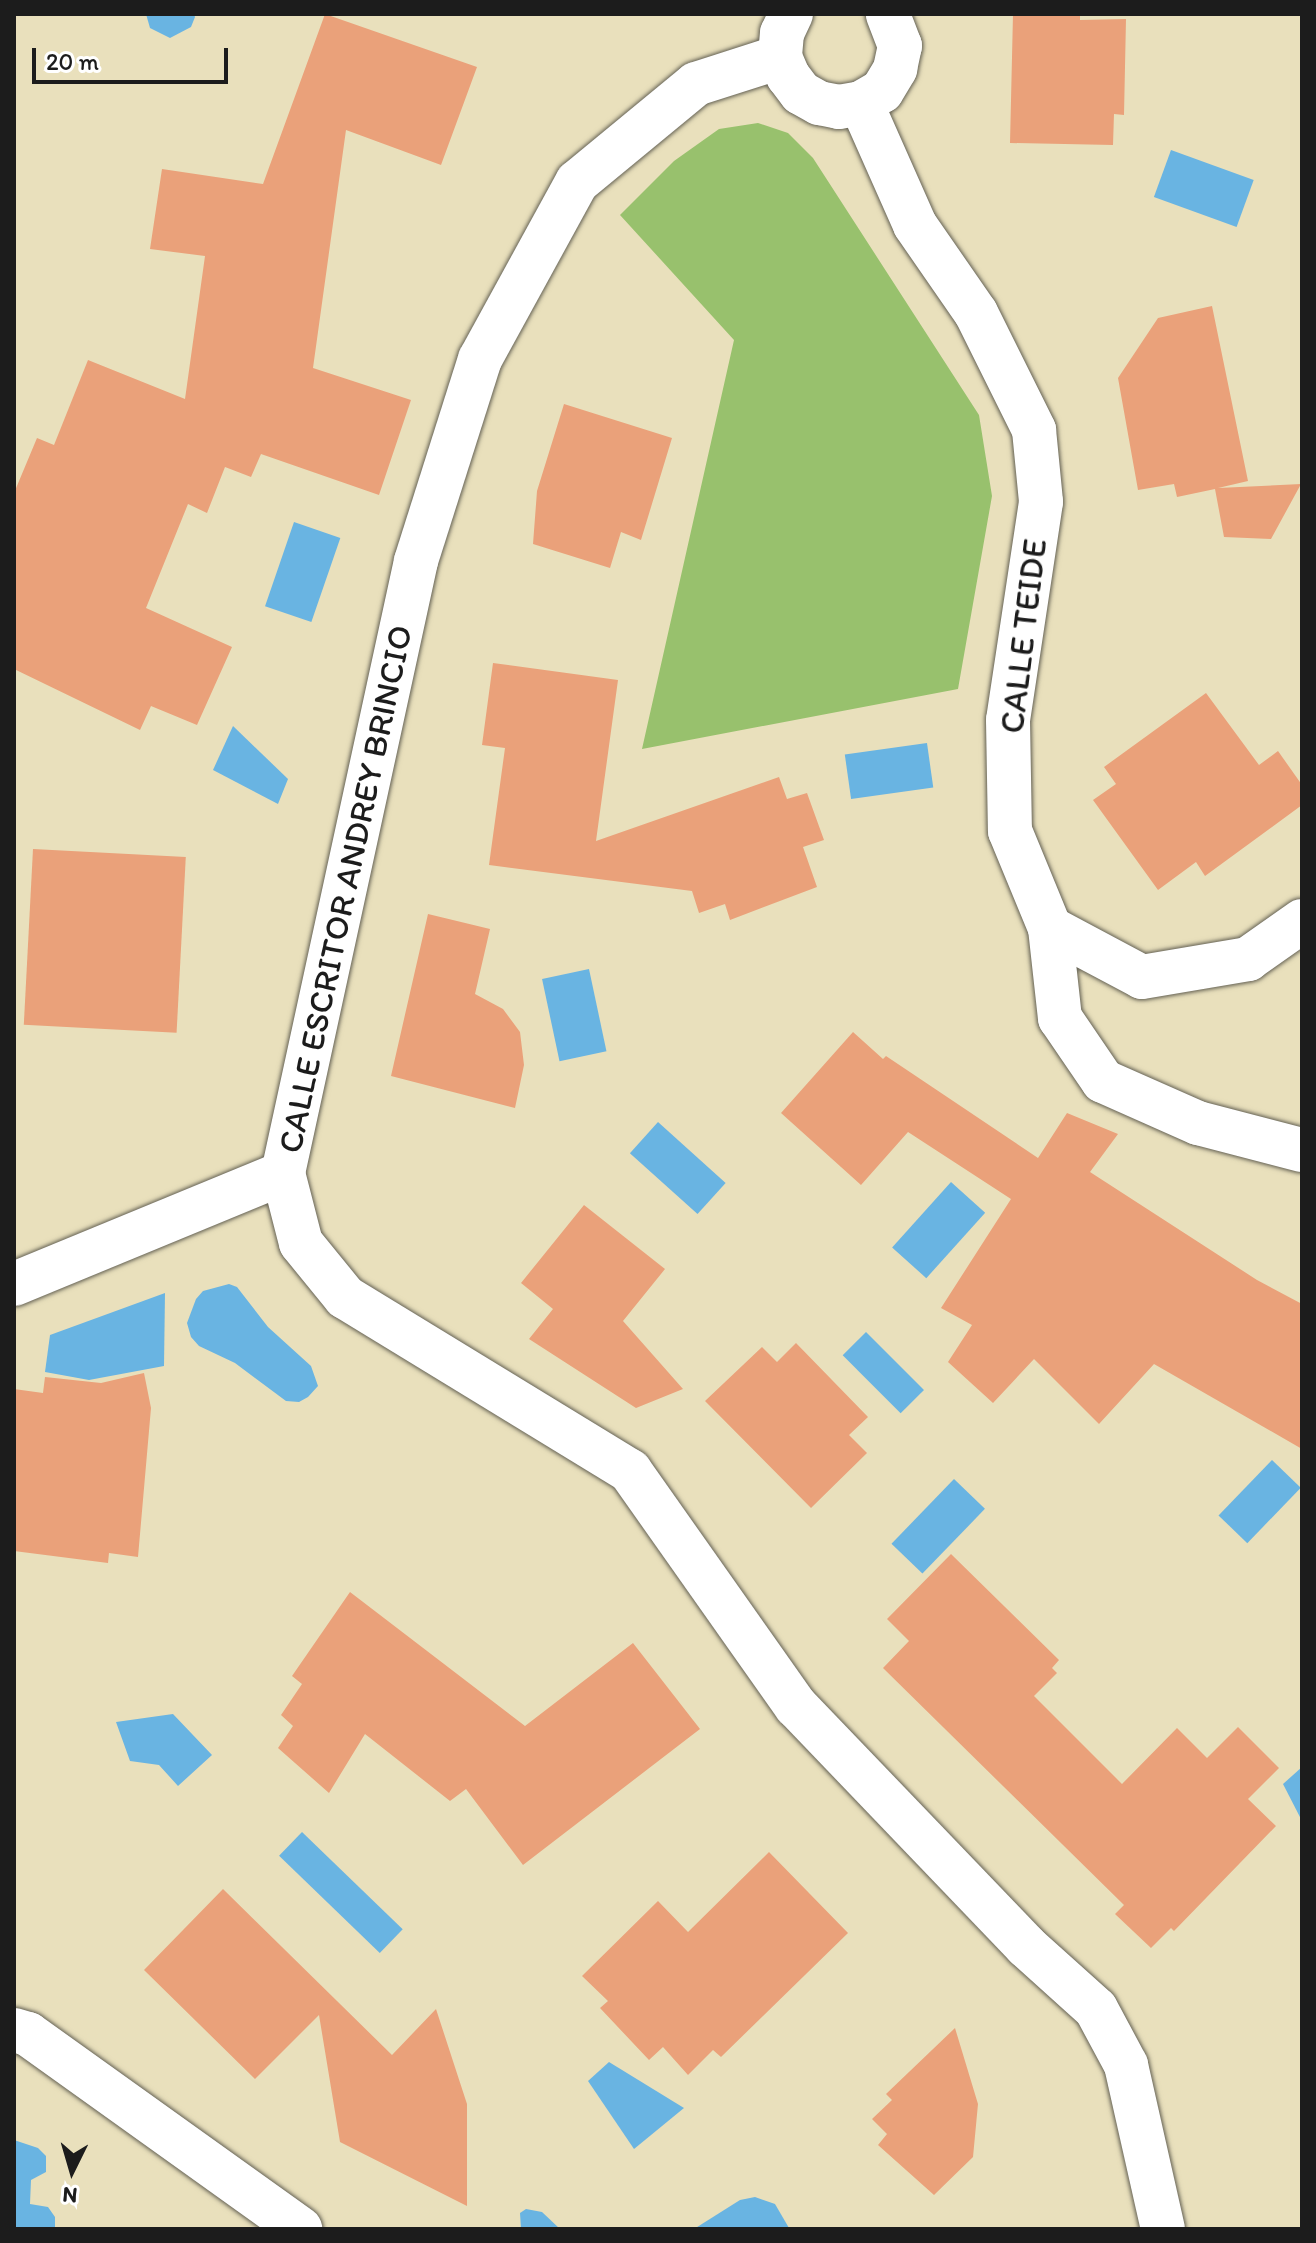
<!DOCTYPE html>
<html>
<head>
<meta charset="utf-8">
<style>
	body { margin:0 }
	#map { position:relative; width:1316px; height:2243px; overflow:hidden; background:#e9e0bc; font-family:Itim,sans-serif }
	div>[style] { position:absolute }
	.green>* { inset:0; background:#98c16d }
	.water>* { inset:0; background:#69b4e2; transform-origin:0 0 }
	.building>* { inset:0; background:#eaa17a; transform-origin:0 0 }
	.roads { filter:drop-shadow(0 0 2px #646154) drop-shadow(0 0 2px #646154) }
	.street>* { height:44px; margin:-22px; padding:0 22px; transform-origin:22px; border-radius:22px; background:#fff }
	span { translate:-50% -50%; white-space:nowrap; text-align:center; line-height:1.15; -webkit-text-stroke:6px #fff; paint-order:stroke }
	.street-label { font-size:34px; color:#1c1c1c }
	.frame { position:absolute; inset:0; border:16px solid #1c1c1c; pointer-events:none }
	.north { position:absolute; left:32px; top:2131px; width:80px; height:80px; -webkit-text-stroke:6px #fff; paint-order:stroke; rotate:185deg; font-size:22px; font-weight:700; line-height:32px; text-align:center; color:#1c1c1c }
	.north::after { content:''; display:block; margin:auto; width:28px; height:36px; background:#1c1c1c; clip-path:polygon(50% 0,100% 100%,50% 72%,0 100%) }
	.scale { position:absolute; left:32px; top:48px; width:196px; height:36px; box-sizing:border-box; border:4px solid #1c1c1c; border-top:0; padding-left:10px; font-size:24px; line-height:28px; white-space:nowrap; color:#1c1c1c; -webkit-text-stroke:6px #fff; paint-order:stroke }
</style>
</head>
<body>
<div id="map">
	<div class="green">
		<div style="clip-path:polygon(758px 123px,788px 133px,813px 158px,979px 415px,992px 496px,958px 689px,642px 749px,734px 340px,620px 215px,674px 161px,719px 129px)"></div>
	</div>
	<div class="water">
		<div style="clip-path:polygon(146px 14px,194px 14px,195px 17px,191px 27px,170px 38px,150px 28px)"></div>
		<div style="left:1171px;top:150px;width:88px;height:50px;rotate:20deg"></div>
		<div style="left:294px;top:522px;width:49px;height:89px;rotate:19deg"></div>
		<div style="clip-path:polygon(233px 726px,288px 779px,278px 804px,213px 770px)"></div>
		<div style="left:927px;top:743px;width:45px;height:83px;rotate:82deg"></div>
		<div style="left:589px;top:969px;width:84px;height:48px;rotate:78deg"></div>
		<div style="left:658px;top:1122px;width:91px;height:42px;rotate:42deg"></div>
		<div style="left:951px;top:1182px;width:46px;height:88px;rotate:42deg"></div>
		<div style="clip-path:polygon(229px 1284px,237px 1287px,268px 1327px,311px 1366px,318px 1386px,308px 1397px,299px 1402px,286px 1401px,235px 1363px,199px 1346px,191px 1337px,187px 1323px,196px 1299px,203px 1291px)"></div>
		<div style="clip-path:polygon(165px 1293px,164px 1366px,89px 1380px,45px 1372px,50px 1335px)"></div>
		<div style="left:866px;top:1332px;width:82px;height:33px;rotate:45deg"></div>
		<div style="left:1272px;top:1460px;width:40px;height:77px;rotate:44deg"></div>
		<div style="left:954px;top:1479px;width:43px;height:90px;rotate:44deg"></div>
		<div style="clip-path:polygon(173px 1714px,212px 1755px,178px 1786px,159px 1765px,130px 1761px,116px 1722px)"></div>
		<div style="clip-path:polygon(1302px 1767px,1302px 1821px,1283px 1784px)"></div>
		<div style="left:302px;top:1832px;width:140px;height:33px;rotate:44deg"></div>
		<div style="clip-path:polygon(609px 2062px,684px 2108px,634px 2149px,588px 2081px)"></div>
		<div style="clip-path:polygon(14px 2140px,38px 2148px,46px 2156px,46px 2172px,31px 2180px,30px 2204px,48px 2207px,55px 2217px,55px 2229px,14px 2229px)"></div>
		<div style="clip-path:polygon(755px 2197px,775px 2204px,789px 2228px,694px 2229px,740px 2200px)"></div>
		<div style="clip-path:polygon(526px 2209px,542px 2212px,560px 2229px,521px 2229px,520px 2213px)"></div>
	</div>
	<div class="building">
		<div style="clip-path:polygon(325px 14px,477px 67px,441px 165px,346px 130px,313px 368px,411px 400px,379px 495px,261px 454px,251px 477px,225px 467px,207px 513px,188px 504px,146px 608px,232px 647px,197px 725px,151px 706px,140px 730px,14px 669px,14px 493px,37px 438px,54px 445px,88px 360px,185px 399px,205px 256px,150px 249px,162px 169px,263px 184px)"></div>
		<div style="clip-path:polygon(1013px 14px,1080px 14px,1080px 20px,1126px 19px,1124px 115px,1114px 114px,1113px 145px,1010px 143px)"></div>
		<div style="clip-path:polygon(1212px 306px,1248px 481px,1218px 488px,1301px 484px,1271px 539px,1224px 537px,1215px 489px,1177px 497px,1174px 484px,1138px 490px,1118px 378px,1158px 318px)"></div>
		<div style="clip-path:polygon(564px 404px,672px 438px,641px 540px,621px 532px,610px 568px,533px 544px,537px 491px)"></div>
		<div style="clip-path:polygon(493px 663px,618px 680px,596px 841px,779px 777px,787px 799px,807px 793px,824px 840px,803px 847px,817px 887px,730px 920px,725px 904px,699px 913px,692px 891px,489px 865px,505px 748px,482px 745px)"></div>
		<div style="clip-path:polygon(1206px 693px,1259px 765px,1278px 751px,1302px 785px,1302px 805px,1205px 876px,1196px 862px,1158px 890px,1093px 800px,1116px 784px,1104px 767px)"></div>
		<div style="left:33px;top:849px;width:153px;height:176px;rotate:3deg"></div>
		<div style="clip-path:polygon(428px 914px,490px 929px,475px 994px,503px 1009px,520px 1032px,524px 1065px,515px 1108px,391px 1076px)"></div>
		<div style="clip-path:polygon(853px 1032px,883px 1059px,886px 1056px,1038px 1158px,1067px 1113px,1118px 1134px,1090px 1172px,1257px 1280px,1302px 1304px,1302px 1449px,1154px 1364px,1099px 1424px,1034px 1359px,993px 1403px,948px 1362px,972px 1325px,941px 1308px,1011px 1199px,908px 1132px,861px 1185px,781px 1113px)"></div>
		<div style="clip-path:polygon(584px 1205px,665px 1269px,623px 1321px,683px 1389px,636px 1408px,529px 1339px,553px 1309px,521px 1283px)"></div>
		<div style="clip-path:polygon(796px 1343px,868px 1417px,849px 1435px,867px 1453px,811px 1508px,705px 1401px,762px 1347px,777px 1362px)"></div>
		<div style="clip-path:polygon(144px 1373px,151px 1408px,138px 1557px,109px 1553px,108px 1563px,14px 1551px,14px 1389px,43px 1393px,45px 1377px,101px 1383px)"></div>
		<div style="clip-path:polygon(951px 1554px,1059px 1660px,1052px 1668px,1057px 1673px,1034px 1696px,1122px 1784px,1177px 1728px,1207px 1758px,1238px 1727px,1279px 1768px,1248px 1799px,1276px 1826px,1174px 1931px,1171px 1928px,1151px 1948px,1115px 1914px,1124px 1905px,883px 1668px,909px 1641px,887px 1619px)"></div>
		<div style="clip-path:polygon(350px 1592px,525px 1726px,633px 1643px,700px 1729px,523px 1865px,466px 1789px,450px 1801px,365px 1734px,329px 1793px,278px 1748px,293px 1726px,281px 1715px,302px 1684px,292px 1676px)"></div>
		<div style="clip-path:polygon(769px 1852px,848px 1933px,721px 2057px,713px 2050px,688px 2075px,663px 2047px,649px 2060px,600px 2008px,608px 2001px,582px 1976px,658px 1901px,688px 1932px)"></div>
		<div style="clip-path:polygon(223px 1889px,392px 2055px,436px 2009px,467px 2104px,467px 2206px,340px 2142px,319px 2015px,255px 2079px,144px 1970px)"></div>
		<div style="clip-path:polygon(955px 2028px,978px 2104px,973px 2157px,934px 2195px,878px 2145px,887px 2134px,872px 2119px,892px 2100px,886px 2094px)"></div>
	</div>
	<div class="roads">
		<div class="street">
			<div style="left:791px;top:14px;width:21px;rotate:115deg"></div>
			<div style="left:782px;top:33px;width:24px;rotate:95deg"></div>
			<div style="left:780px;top:57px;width:21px;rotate:67deg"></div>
			<div style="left:788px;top:76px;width:21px;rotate:53deg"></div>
			<div style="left:801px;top:93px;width:21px;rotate:29deg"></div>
			<div style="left:819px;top:103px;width:20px;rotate:11deg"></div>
			<div style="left:839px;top:107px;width:22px;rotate:-10deg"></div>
			<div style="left:861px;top:103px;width:24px;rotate:-30deg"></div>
			<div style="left:882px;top:91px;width:26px;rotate:-59deg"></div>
			<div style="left:895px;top:69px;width:24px;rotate:-78deg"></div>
			<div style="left:900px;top:46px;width:34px;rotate:-111deg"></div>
			<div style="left:780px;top:57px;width:88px;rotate:162.2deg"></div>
			<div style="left:696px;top:84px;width:154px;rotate:140.5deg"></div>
			<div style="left:577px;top:182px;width:202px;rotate:118.7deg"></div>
			<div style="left:480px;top:359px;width:212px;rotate:107.6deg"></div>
			<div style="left:416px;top:561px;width:626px;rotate:102.26deg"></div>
			<div style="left:283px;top:1173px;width:72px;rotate:75.6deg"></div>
			<div style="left:301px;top:1243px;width:70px;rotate:50.8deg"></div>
			<div style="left:345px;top:1297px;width:334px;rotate:31.4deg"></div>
			<div style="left:630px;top:1471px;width:288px;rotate:54.8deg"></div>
			<div style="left:796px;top:1706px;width:332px;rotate:46.2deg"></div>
			<div style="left:1026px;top:1946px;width:94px;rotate:42deg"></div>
			<div style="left:1096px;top:2009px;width:64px;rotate:61.8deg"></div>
			<div style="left:1126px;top:2065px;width:168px;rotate:77.3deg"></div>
			<div style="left:861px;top:103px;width:133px;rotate:66.1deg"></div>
			<div style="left:915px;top:225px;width:107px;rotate:55.3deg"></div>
			<div style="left:976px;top:313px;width:131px;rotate:63.6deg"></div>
			<div style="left:1034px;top:430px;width:72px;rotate:84.4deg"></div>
			<div style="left:1041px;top:502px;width:220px;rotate:98.6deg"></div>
			<div style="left:1008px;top:720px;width:111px;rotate:89deg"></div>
			<div style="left:1010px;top:831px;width:105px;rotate:67.6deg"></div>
			<div style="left:1050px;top:928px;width:104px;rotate:28deg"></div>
			<div style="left:1142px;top:977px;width:108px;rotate:-9.6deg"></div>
			<div style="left:1248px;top:959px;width:66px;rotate:-35.1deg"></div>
			<div style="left:1050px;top:928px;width:91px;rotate:83.7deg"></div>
			<div style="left:1060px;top:1018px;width:76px;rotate:55.7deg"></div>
			<div style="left:1103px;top:1081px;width:104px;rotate:23.9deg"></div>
			<div style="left:1198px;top:1123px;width:107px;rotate:14.6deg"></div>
			<div style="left:14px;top:1284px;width:291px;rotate:-22.4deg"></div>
			<div style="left:14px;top:2030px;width:15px;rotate:16deg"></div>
			<div style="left:28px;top:2034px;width:335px;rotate:35.6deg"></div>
		</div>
	</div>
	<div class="street-label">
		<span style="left:1023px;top:636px;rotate:-83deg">CALLE TEIDE</span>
		<span style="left:345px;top:889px;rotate:-78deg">CALLE ESCRITOR ANDREY BRINCIO</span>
	</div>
	<div class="frame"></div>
	<div class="north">N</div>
	<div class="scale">20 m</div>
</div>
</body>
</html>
